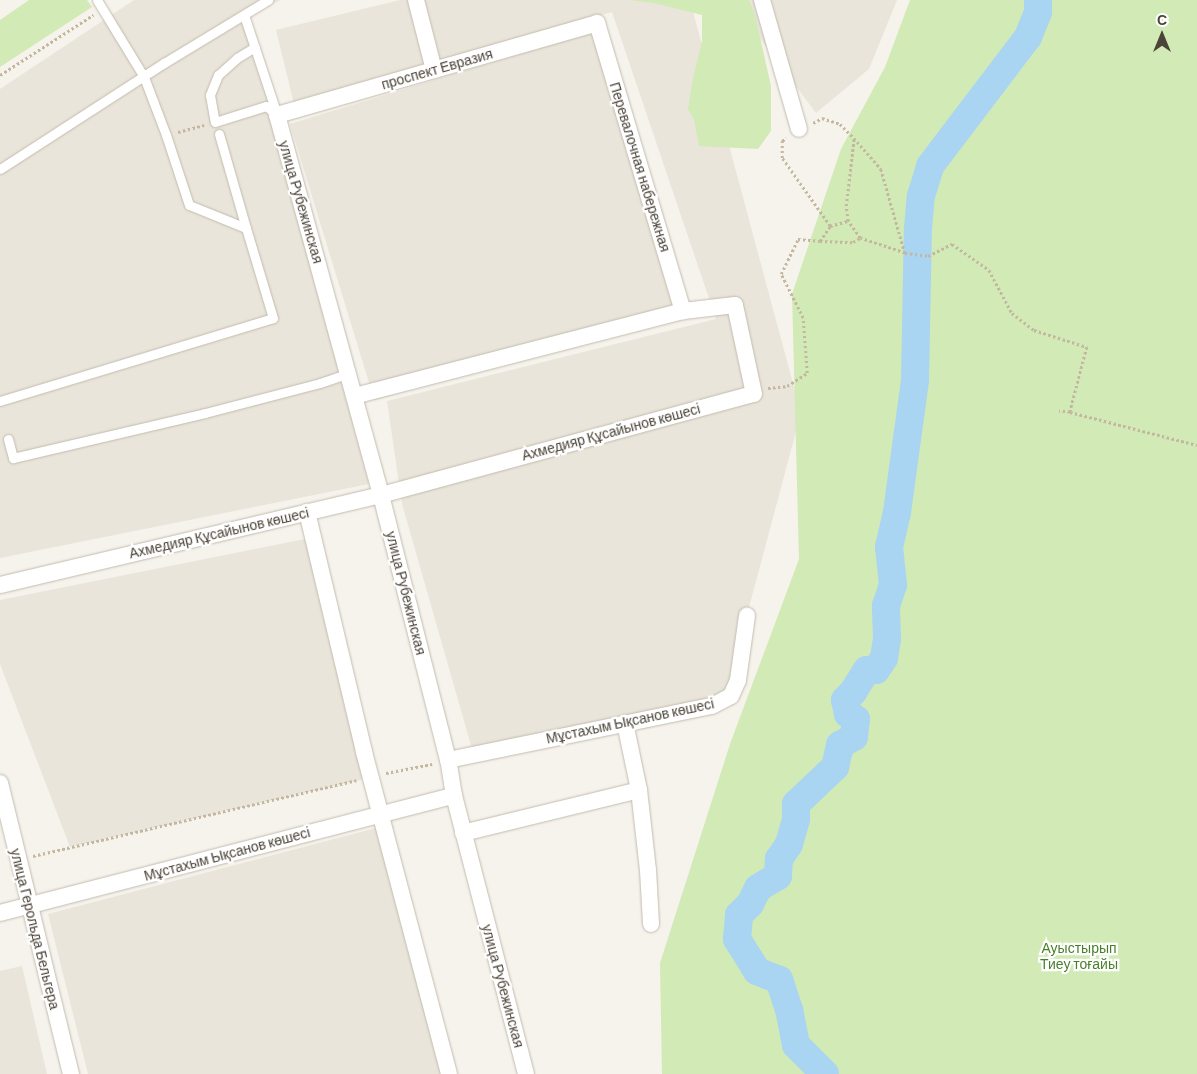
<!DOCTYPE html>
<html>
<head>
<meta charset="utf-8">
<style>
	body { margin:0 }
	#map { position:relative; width:1197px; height:1074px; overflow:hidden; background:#f6f3ec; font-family:Barlow,sans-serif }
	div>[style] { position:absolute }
	.residential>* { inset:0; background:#eae5da; transform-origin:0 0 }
	.green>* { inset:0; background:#d2eab5 }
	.river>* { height:28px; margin:-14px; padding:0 14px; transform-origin:14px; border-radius:14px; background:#a9d4f2 }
	.path>* { height:2.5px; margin-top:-1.25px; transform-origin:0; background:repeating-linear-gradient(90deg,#c4b79f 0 2.5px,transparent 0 5px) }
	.roads { filter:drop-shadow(0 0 1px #c2bbae) drop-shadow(0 0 1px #c2bbae) }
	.lane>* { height:9px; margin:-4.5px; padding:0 4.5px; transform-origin:4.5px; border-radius:4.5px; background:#fff }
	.street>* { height:16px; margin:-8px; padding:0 8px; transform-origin:8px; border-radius:8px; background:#fff }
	span { translate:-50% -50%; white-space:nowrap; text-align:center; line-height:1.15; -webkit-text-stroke:4.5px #fff; paint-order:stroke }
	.street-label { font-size:14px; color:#4b4439 }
	.park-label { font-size:14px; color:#4a7f2a }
	.north { position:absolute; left:1137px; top:10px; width:50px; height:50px; -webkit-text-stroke:4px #fff; paint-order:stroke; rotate:0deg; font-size:14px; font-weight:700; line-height:20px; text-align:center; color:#4b4439 }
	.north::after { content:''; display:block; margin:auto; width:18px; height:22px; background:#4b4439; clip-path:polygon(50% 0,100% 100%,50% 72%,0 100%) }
</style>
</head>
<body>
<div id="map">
	<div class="residential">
		<div style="clip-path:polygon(134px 0,281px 0,245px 15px,369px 484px,0 558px,0 89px)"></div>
		<div style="clip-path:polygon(400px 0,683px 0,691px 4px,801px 413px,725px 697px,472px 749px,402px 504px,387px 401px,716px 319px,612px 12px,294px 104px,276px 30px)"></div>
		<div style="clip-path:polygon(731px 0,897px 0,869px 69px,816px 113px)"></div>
		<div style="left:594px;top:31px;width:289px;height:318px;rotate:73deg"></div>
		<div style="clip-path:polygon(310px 538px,365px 779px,70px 847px,0 664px,0 600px)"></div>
		<div style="clip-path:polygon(376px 828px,441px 1074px,88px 1074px,48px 914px)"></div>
		<div style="clip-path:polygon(22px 966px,47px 1074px,0 1074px,0 971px)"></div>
	</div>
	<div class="green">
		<div style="clip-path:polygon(29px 0,87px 0,92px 7px,0 67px,0 20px)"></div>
		<div style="clip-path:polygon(629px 0,749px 0,755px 15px,771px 86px,771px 131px,758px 149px,699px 146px,694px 120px,688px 109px,693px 78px,702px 41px,702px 15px,654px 3px)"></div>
		<div style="clip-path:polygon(910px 0,1197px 0,1197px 1074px,662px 1074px,660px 963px,730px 744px,799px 559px,792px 294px,841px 149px,885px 67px)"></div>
	</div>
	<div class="river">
		<div style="left:825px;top:1074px;width:41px;rotate:-135deg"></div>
		<div style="left:796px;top:1045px;width:36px;rotate:-101deg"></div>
		<div style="left:789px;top:1010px;width:32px;rotate:-108deg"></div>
		<div style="left:779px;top:980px;width:24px;rotate:-158deg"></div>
		<div style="left:757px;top:971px;width:38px;rotate:-122deg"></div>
		<div style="left:737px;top:939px;width:24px;rotate:-85deg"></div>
		<div style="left:739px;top:915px;width:16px;rotate:-45deg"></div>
		<div style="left:750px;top:904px;width:18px;rotate:-63deg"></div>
		<div style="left:758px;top:888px;width:23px;rotate:-31deg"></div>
		<div style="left:778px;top:876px;width:17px;rotate:-87deg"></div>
		<div style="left:779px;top:859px;width:18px;rotate:-56deg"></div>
		<div style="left:789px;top:844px;width:26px;rotate:-74deg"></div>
		<div style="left:796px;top:819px;width:15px;rotate:-90deg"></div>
		<div style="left:796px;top:804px;width:54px;rotate:-43.5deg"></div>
		<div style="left:835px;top:767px;width:23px;rotate:-77deg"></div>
		<div style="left:840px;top:745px;width:16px;rotate:-30deg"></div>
		<div style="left:854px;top:737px;width:18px;rotate:-84deg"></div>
		<div style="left:856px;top:719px;width:9px;rotate:-148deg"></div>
		<div style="left:848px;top:714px;width:14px;rotate:-102deg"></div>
		<div style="left:845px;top:700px;width:11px;rotate:-45deg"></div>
		<div style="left:853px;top:692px;width:26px;rotate:-58deg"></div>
		<div style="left:867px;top:670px;width:9px"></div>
		<div style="left:876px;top:670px;width:14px;rotate:-56deg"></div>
		<div style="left:884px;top:658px;width:20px;rotate:-81deg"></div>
		<div style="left:887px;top:638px;width:32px;rotate:-92deg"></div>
		<div style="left:886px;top:606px;width:22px;rotate:-72deg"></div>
		<div style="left:893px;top:585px;width:38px;rotate:-96deg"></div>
		<div style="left:889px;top:547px;width:36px;rotate:-77deg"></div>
		<div style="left:897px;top:512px;width:133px;rotate:-82.2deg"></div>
		<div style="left:915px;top:380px;width:152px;rotate:-88.9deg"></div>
		<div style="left:918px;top:228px;width:32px;rotate:-85deg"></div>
		<div style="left:921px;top:196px;width:31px;rotate:-73deg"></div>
		<div style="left:930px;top:166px;width:162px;rotate:-52.8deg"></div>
		<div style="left:1028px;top:37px;width:27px;rotate:-68deg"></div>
		<div style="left:1038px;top:12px;width:12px;rotate:-90deg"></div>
	</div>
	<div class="path">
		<div style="left:0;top:75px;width:111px;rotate:-32.8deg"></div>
		<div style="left:813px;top:123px;width:10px;rotate:-29deg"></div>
		<div style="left:822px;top:118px;width:19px;rotate:18deg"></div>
		<div style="left:840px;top:124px;width:20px;rotate:45deg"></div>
		<div style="left:178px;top:132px;width:27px;rotate:-15deg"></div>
		<div style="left:830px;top:226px;width:19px;rotate:-16deg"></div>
		<div style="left:848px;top:221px;width:15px;rotate:-98deg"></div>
		<div style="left:846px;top:206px;width:68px;rotate:-83.3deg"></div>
		<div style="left:854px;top:138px;width:41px;rotate:48.9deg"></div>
		<div style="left:881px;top:169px;width:87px;rotate:74.1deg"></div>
		<div style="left:905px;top:253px;width:47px;rotate:-161.6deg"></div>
		<div style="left:860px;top:238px;width:21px;rotate:-125deg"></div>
		<div style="left:820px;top:241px;width:33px;rotate:2deg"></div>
		<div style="left:853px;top:242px;width:8px;rotate:-30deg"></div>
		<div style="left:905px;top:253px;width:23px;rotate:7deg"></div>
		<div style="left:928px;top:256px;width:27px;rotate:-27deg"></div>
		<div style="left:952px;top:244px;width:45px;rotate:35.1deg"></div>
		<div style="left:989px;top:270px;width:49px;rotate:61.9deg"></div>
		<div style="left:1012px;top:313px;width:28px;rotate:38deg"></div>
		<div style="left:1034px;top:330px;width:56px;rotate:17.8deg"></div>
		<div style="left:1087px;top:347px;width:67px;rotate:104.7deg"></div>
		<div style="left:1070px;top:412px;width:11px;rotate:-175deg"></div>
		<div style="left:768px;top:388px;width:19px;rotate:-6deg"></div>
		<div style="left:787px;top:386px;width:24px;rotate:-33deg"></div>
		<div style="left:807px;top:373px;width:55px;rotate:-94.2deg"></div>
		<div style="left:803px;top:318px;width:49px;rotate:-116.6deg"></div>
		<div style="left:781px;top:274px;width:39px;rotate:-64deg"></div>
		<div style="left:798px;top:239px;width:22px;rotate:5deg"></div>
		<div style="left:820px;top:241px;width:18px;rotate:-56deg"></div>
		<div style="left:830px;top:226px;width:83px;rotate:-125.2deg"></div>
		<div style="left:782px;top:158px;width:17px;rotate:-90deg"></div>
		<div style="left:782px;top:141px;width:5px;rotate:-37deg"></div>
		<div style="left:1070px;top:412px;width:131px;rotate:14.6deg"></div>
		<div style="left:386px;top:773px;width:47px;rotate:-11.1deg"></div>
		<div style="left:33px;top:856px;width:332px;rotate:-13.2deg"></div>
	</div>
	<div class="roads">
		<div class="lane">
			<div style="left:244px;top:15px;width:105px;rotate:71.7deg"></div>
			<div style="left:255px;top:47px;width:21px;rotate:149deg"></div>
			<div style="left:237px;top:58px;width:25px;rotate:138deg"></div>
			<div style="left:218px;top:75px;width:22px;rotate:112deg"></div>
			<div style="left:210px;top:95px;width:27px;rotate:80deg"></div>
			<div style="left:215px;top:122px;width:53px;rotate:-17.4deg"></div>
			<div style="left:266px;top:106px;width:14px;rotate:39deg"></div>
			<div style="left:219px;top:134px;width:98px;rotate:74deg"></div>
			<div style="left:0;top:169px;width:195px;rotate:-32.9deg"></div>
			<div style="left:164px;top:63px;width:122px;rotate:-31.2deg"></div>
			<div style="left:0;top:401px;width:285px;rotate:-16.9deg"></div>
			<div style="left:273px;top:318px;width:94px;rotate:-106.7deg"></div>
			<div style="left:246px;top:228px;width:61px;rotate:-158deg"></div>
			<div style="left:189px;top:205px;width:74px;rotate:-108.2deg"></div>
			<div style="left:166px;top:135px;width:62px;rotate:-110.8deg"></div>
			<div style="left:144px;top:77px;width:90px;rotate:-121.4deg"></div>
			<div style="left:8px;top:439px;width:20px;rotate:75deg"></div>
			<div style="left:13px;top:458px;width:197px;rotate:-13.2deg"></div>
			<div style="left:205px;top:413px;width:119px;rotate:-14.6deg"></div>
			<div style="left:320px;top:383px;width:31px;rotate:-19deg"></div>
		</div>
		<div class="street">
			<div style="left:416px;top:0;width:72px;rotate:75.6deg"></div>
			<div style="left:762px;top:0;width:134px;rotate:74deg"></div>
			<div style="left:307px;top:512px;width:247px;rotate:76.6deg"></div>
			<div style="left:364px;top:752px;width:333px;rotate:75.2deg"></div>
			<div style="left:0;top:585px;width:391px;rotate:-13.3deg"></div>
			<div style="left:381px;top:495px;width:386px;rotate:-15.2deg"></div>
			<div style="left:754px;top:394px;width:91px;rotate:-102.1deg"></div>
			<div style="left:735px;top:305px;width:52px;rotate:173.4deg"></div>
			<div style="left:683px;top:311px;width:339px;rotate:165.5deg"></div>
			<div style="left:625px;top:723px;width:68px;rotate:78.2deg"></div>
			<div style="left:639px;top:790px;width:81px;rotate:83.6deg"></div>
			<div style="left:648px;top:870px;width:54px;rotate:86.8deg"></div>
			<div style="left:448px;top:760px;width:269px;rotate:-11.6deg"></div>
			<div style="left:712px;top:706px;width:21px;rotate:-28deg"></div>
			<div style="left:731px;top:696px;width:17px;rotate:-66deg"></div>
			<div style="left:738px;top:680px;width:65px;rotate:-82deg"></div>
			<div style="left:0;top:783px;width:300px;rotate:76.3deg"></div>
			<div style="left:463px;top:833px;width:181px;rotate:-13.7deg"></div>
			<div style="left:0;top:913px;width:469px;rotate:-14.5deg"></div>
			<div style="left:526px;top:1074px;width:287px;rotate:-104.5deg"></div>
			<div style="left:454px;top:796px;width:36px;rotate:-99deg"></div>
			<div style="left:448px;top:760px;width:273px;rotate:-104.2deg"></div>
			<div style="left:381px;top:495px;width:394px;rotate:-105.3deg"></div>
			<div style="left:277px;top:115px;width:333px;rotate:-16deg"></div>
			<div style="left:597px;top:23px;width:301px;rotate:73.4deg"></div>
		</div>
	</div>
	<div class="street-label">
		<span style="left:437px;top:69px;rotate:-16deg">проспект Евразия</span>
		<span style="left:640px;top:167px;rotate:73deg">Перевалочная набережная</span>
		<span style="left:301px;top:202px;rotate:74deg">улица Рубежинская</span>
		<span style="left:611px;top:432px;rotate:-15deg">Ахмедияр Құсайынов көшесі</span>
		<span style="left:219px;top:533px;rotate:-13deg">Ахмедияр Құсайынов көшесі</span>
		<span style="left:406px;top:593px;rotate:76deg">улица Рубежинская</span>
		<span style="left:630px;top:721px;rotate:-12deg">Мұстахым Ықсанов көшесі</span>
		<span style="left:227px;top:854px;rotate:-15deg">Мұстахым Ықсанов көшесі</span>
		<span style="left:35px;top:929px;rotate:76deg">улица Герольда Бельгера</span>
		<span style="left:503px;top:986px;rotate:75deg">улица Рубежинская</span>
	</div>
	<div class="park-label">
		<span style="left:1079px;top:956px">Ауыстырып<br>Тиеу тоғайы</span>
	</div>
	<div class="north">С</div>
</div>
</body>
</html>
